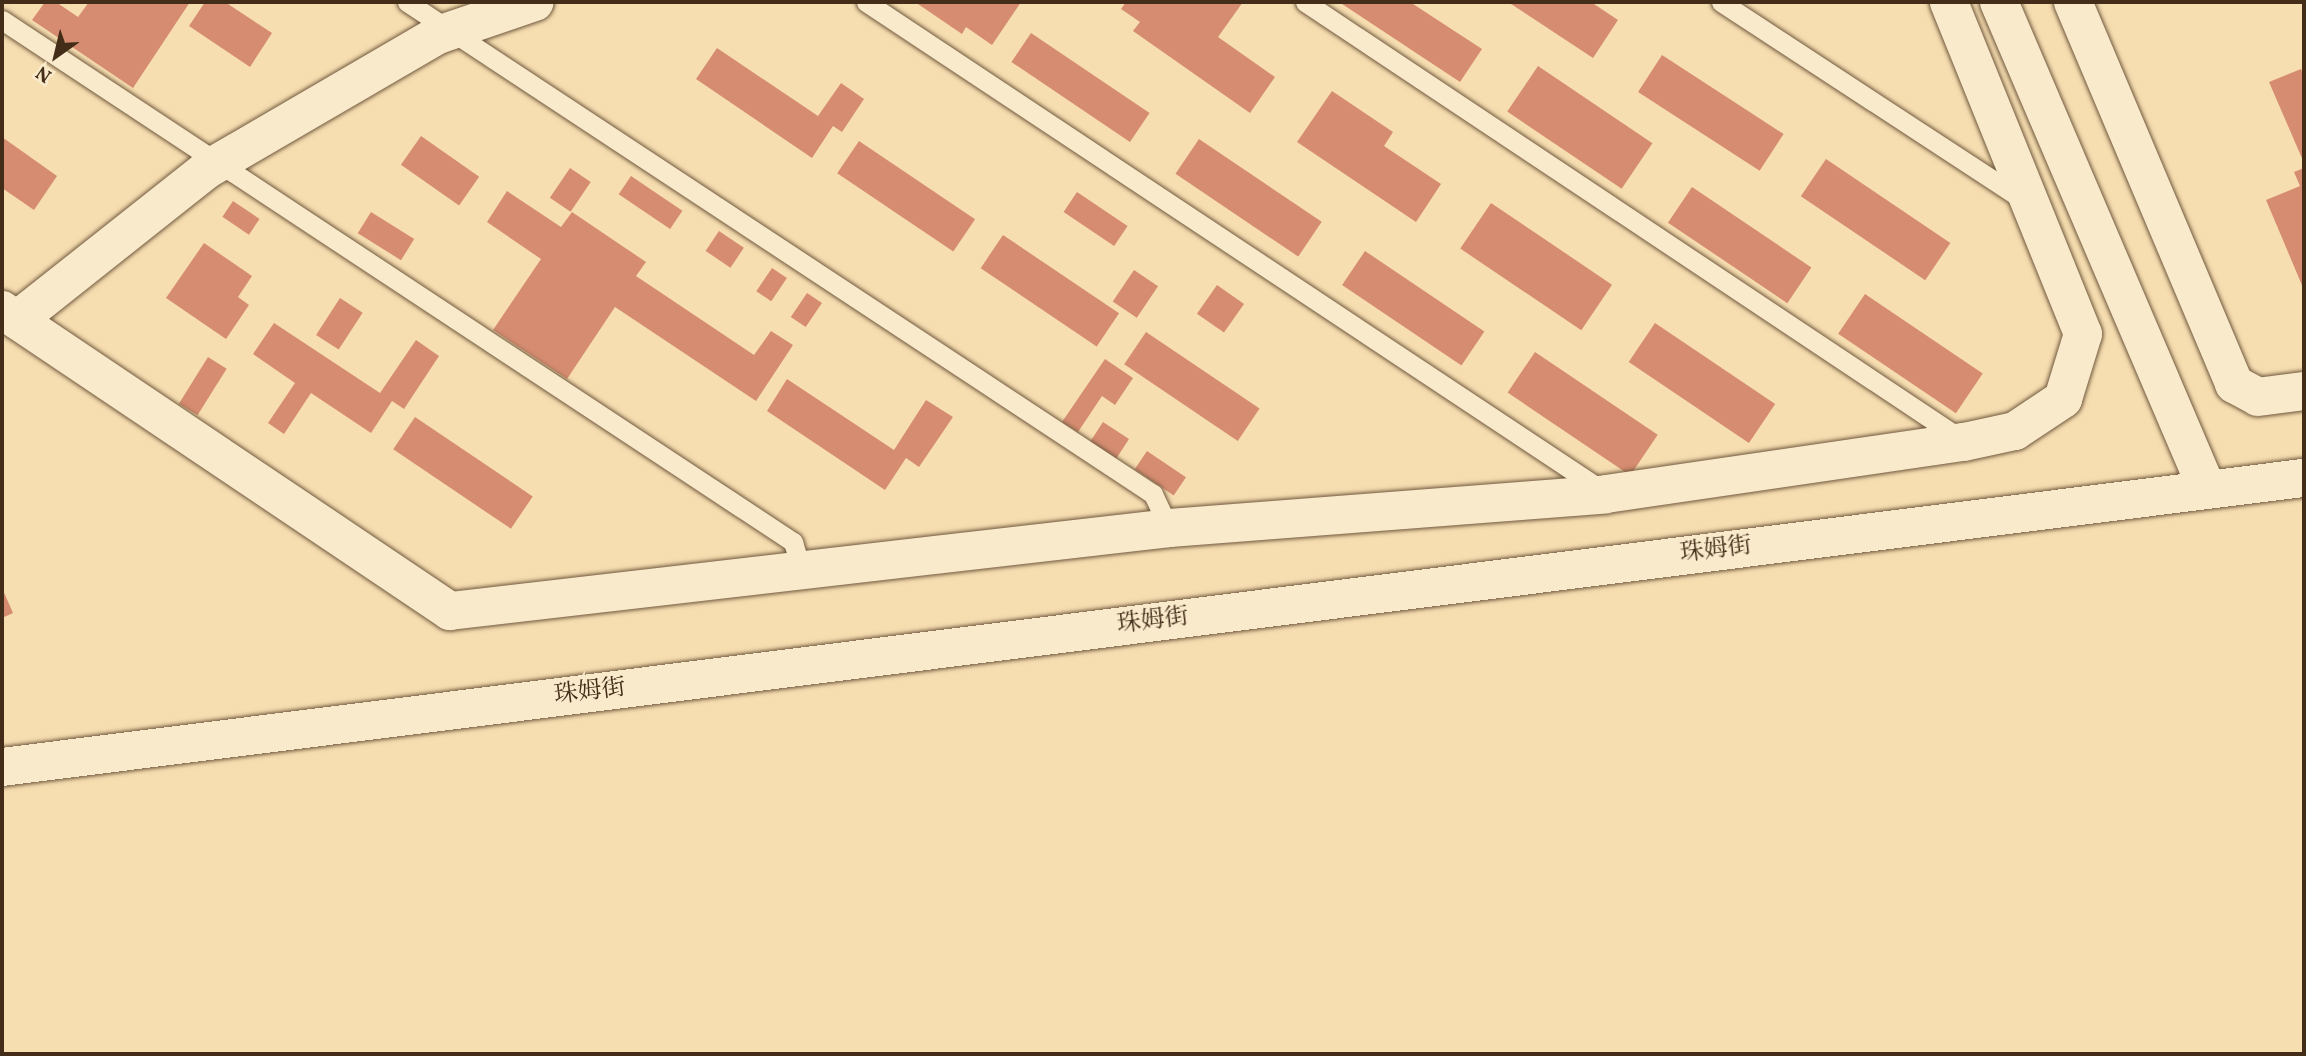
<!DOCTYPE html>
<html>
<head>
<meta charset="utf-8">
<style>
	body { margin:0 }
	#map { position:relative; width:2306px; height:1056px; overflow:hidden; background:#f7deb1; font-family:Vollkorn,"Noto Serif SC",serif }
	div>[style] { position:absolute }
	.building>* { inset:0; background:#d68c71; transform-origin:0 0 }
	.roads { filter:drop-shadow(0 0 2px #70593e) drop-shadow(0 0 2px #70593e) }
	.service>* { height:19px; margin:-9.5px; padding:0 9.5px; transform-origin:9.5px; border-radius:9.5px; background:#faeacc }
	.minor>* { height:38px; margin:-19px; padding:0 19px; transform-origin:19px; border-radius:19px; background:#faeacc }
	.tertiary>* { height:38px; margin:-19px; padding:0 19px; transform-origin:19px; border-radius:19px; background:#faeacc }
	.secondary>* { height:38px; margin:-19px; padding:0 19px; transform-origin:19px; border-radius:19px; background:#faeacc }
	span { translate:-50% -50%; white-space:nowrap; text-align:center; line-height:1.15; -webkit-text-stroke:5px #faeacc; paint-order:stroke }
	.street-label { font-size:24px; color:#432d18 }
	.frame { position:absolute; inset:0; border:4px solid #432d18; pointer-events:none }
	.north { position:absolute; left:21px; top:21px; width:70px; height:70px; -webkit-text-stroke:5px #faeacc; paint-order:stroke; rotate:214deg; font-size:19px; font-weight:700; line-height:28px; text-align:center; color:#432d18 }
	.north::after { content:''; display:block; margin:auto; width:24px; height:32px; background:#432d18; clip-path:polygon(50% 0,100% 100%,50% 72%,0 100%) }
</style>
</head>
<body>
<div id="map">
	<div class="building">
		<div style="clip-path:polygon(45px 2px,56px 2px,78px 17px,89px 2px,190px 2px,133px 88px,32px 20px)"></div>
		<div style="clip-path:polygon(205px 2px,225px 2px,272px 33px,250px 67px,189px 26px)"></div>
		<div style="clip-path:polygon(915px 2px,1021px 2px,992px 45px,966px 27px,962px 34px)"></div>
		<div style="clip-path:polygon(1126px 2px,1243px 2px,1218px 37px,1275px 77px,1250px 113px,1133px 31px,1140px 22px,1121px 9px)"></div>
		<div style="clip-path:polygon(1339px 2px,1410px 2px,1482px 49px,1460px 82px)"></div>
		<div style="clip-path:polygon(1508px 2px,1591px 2px,1618px 20px,1593px 58px)"></div>
		<div style="left:1031px;top:33px;width:143px;height:35px;rotate:34deg"></div>
		<div style="clip-path:polygon(717px 48px,818px 116px,841px 83px,864px 99px,842px 132px,833px 126px,812px 158px,696px 79px)"></div>
		<div style="left:1662px;top:55px;width:145px;height:44px;rotate:33deg"></div>
		<div style="left:1538px;top:66px;width:138px;height:55px;rotate:34deg"></div>
		<div style="clip-path:polygon(2301px 69px,2304px 76px,2304px 163px,2269px 82px)"></div>
		<div style="clip-path:polygon(1332px 91px,1393px 132px,1384px 146px,1441px 184px,1416px 222px,1297px 142px)"></div>
		<div style="left:421px;top:136px;width:71px;height:35px;rotate:35deg"></div>
		<div style="clip-path:polygon(2px 137px,57px 176px,34px 210px,2px 188px)"></div>
		<div style="left:1199px;top:139px;width:148px;height:42px;rotate:34deg"></div>
		<div style="left:859px;top:141px;width:140px;height:39px;rotate:34deg"></div>
		<div style="left:1826px;top:159px;width:150px;height:45px;rotate:34deg"></div>
		<div style="left:570px;top:168px;width:25px;height:36px;rotate:34deg"></div>
		<div style="clip-path:polygon(2304px 168px,2304px 290px,2266px 200px,2300px 186px,2294px 172px)"></div>
		<div style="left:631px;top:176px;width:62px;height:22px;rotate:34deg"></div>
		<div style="left:1692px;top:187px;width:144px;height:43px;rotate:34deg"></div>
		<div style="clip-path:polygon(507px 191px,561px 227px,572px 212px,646px 262px,636px 276px,754px 355px,771px 331px,793px 345px,756px 401px,615px 307px,567px 379px,493px 330px,541px 259px,487px 222px)"></div>
		<div style="left:1077px;top:192px;width:61px;height:24px;rotate:34deg"></div>
		<div style="left:233px;top:201px;width:32px;height:19px;rotate:34deg"></div>
		<div style="left:1491px;top:203px;width:146px;height:55px;rotate:34deg"></div>
		<div style="left:371px;top:212px;width:51px;height:25px;rotate:32deg"></div>
		<div style="left:719px;top:231px;width:30px;height:24px;rotate:34deg"></div>
		<div style="left:1003px;top:235px;width:140px;height:40px;rotate:34deg"></div>
		<div style="clip-path:polygon(204px 243px,252px 276px,238px 297px,249px 305px,226px 339px,166px 298px)"></div>
		<div style="left:1365px;top:251px;width:144px;height:41px;rotate:34deg"></div>
		<div style="left:772px;top:268px;width:18px;height:28px;rotate:34deg"></div>
		<div style="left:1134px;top:270px;width:29px;height:38px;rotate:34deg"></div>
		<div style="left:1217px;top:285px;width:33px;height:35px;rotate:35deg"></div>
		<div style="left:807px;top:293px;width:18px;height:29px;rotate:34deg"></div>
		<div style="left:1865px;top:294px;width:142px;height:48px;rotate:34deg"></div>
		<div style="left:340px;top:298px;width:27px;height:44px;rotate:33deg"></div>
		<div style="clip-path:polygon(274px 323px,380px 393px,416px 340px,439px 356px,404px 409px,392px 401px,371px 433px,311px 393px,284px 434px,268px 423px,295px 383px,253px 354px)"></div>
		<div style="left:1655px;top:323px;width:145px;height:47px;rotate:34deg"></div>
		<div style="left:1146px;top:332px;width:137px;height:39px;rotate:34deg"></div>
		<div style="left:1535px;top:352px;width:148px;height:49px;rotate:34deg"></div>
		<div style="left:208px;top:357px;width:22px;height:55px;rotate:32deg"></div>
		<div style="clip-path:polygon(1105px 359px,1133px 378px,1115px 405px,1102px 396px,1078px 432px,1062px 422px)"></div>
		<div style="clip-path:polygon(787px 379px,894px 450px,926px 400px,953px 417px,919px 467px,906px 458px,885px 490px,767px 411px)"></div>
		<div style="left:415px;top:417px;width:142px;height:39px;rotate:34deg"></div>
		<div style="left:1103px;top:422px;width:31px;height:23px;rotate:33deg"></div>
		<div style="left:1147px;top:451px;width:47px;height:22px;rotate:34deg"></div>
		<div style="clip-path:polygon(2px 588px,13px 613px,2px 618px)"></div>
	</div>
	<div class="roads">
		<div class="service">
			<div style="left:407px;top:2px;width:894px;rotate:33.41deg"></div>
			<div style="left:1153px;top:494px;width:38px;rotate:65deg"></div>
			<div style="left:866px;top:2px;width:884px;rotate:33.56deg"></div>
			<div style="left:1305px;top:2px;width:788px;rotate:33.67deg"></div>
			<div style="left:1721px;top:2px;width:363px;rotate:33.2deg"></div>
			<div style="left:2px;top:20px;width:948px;rotate:33.42deg"></div>
			<div style="left:793px;top:542px;width:30px;rotate:73deg"></div>
		</div>
		<div class="minor">
			<div style="left:2073px;top:2px;width:415px;rotate:67.1deg"></div>
			<div style="left:2234px;top:384px;width:27px;rotate:28deg"></div>
			<div style="left:2258px;top:397px;width:46px;rotate:-7.4deg"></div>
			<div style="left:2px;top:310px;width:540px;rotate:33.9deg"></div>
			<div style="left:450px;top:611px;width:724px;rotate:-6.58deg"></div>
			<div style="left:1169px;top:528px;width:438px;rotate:-4.4deg"></div>
			<div style="left:1606px;top:494px;width:362px;rotate:-8.3deg"></div>
			<div style="left:1964px;top:442px;width:52px;rotate:-12.2deg"></div>
			<div style="left:2015px;top:431px;width:58px;rotate:-33.7deg"></div>
			<div style="left:2063px;top:399px;width:68px;rotate:-72.9deg"></div>
			<div style="left:2083px;top:334px;width:358px;rotate:-112deg"></div>
			<div style="left:17px;top:320px;width:241px;rotate:-38.4deg"></div>
			<div style="left:206px;top:170px;width:268px;rotate:-30.2deg"></div>
			<div style="left:438px;top:35px;width:102px;rotate:-18.8deg"></div>
		</div>
		<div class="tertiary">
			<div style="left:1999px;top:2px;width:530px;rotate:66.87deg"></div>
		</div>
		<div class="secondary">
			<div style="left:2px;top:767px;width:2320px;rotate:-7.16deg"></div>
		</div>
	</div>
	<div class="street-label">
		<span style="left:1716px;top:551px;rotate:-7deg">珠姆街</span>
		<span style="left:1153px;top:622px;rotate:-7deg">珠姆街</span>
		<span style="left:590px;top:693px;rotate:-7deg">珠姆街</span>
	</div>
	<div class="frame"></div>
	<div class="north">N</div>
</div>
</body>
</html>
